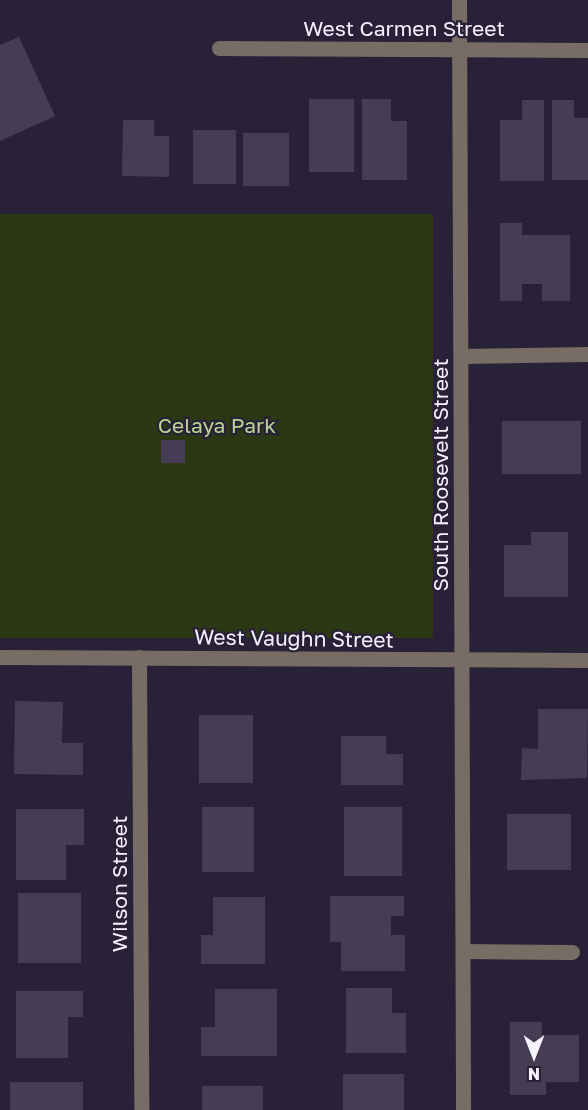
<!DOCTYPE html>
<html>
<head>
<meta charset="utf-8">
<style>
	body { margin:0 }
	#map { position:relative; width:588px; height:1110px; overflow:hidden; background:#292137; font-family:"Golos Text",sans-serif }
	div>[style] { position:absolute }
	.green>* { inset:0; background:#2c3814; transform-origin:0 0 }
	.building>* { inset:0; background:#453d54; transform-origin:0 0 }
	.street>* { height:15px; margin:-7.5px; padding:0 7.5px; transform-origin:7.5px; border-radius:7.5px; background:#786d65 }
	span { translate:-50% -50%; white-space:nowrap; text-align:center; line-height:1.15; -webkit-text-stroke:4.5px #292137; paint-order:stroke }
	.street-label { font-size:21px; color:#f6f2fe }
	.park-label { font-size:21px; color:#bbd491 }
	.north { position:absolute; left:504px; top:1026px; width:60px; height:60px; -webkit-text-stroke:4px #292137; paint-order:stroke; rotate:180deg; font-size:16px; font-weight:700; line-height:24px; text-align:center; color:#f6f2fe }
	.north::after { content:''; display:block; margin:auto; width:21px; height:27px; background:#f6f2fe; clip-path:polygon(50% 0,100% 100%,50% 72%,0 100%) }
</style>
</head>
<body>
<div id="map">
	<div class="green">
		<div style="left:0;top:214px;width:433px;height:424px"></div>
	</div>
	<div class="building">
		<div style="clip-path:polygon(19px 37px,55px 116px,0 141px,0 45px)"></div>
		<div style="left:309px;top:99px;width:45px;height:73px"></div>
		<div style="clip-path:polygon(362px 99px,391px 99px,391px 121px,407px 121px,407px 180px,362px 180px)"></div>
		<div style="clip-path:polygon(522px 100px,544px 100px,544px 181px,500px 181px,500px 120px,522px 120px)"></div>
		<div style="clip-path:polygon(552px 100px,574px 100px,574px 118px,588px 118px,588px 180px,552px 180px)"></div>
		<div style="clip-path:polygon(123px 120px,154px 120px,154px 136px,169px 136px,169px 177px,122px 176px)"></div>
		<div style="left:193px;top:130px;width:43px;height:54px"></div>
		<div style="left:243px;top:133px;width:46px;height:53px"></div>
		<div style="clip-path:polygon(500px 223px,522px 223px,522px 235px,570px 235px,570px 301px,542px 301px,542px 284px,522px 284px,522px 301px,500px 301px)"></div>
		<div style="left:502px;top:421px;width:79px;height:53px"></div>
		<div style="left:161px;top:440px;width:24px;height:23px"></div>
		<div style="clip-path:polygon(531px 532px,568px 532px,568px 597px,504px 597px,504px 545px,531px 545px)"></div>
		<div style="clip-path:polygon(15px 701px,63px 702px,62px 743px,83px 743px,83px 775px,14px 774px)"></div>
		<div style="clip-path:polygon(538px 709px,588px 709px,587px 778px,521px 780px,522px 748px,538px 749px)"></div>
		<div style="left:199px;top:715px;width:54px;height:68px"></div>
		<div style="clip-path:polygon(341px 736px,386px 736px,386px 754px,403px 754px,403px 785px,341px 785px)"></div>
		<div style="left:202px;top:807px;width:52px;height:65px"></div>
		<div style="left:344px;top:807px;width:58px;height:69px"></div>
		<div style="clip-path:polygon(16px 809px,84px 809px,84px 845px,66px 845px,66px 880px,16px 880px)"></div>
		<div style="left:507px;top:814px;width:64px;height:56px"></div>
		<div style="left:18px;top:893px;width:63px;height:70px"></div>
		<div style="clip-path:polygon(330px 896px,404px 896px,404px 916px,391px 916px,391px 935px,405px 935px,405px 971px,341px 971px,341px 942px,330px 942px)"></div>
		<div style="clip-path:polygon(213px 897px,265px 897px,265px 964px,201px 964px,201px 935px,213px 935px)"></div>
		<div style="clip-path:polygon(346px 988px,392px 988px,392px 1013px,406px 1013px,406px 1053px,346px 1053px)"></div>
		<div style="clip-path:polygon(215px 989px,277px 989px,277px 1056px,201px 1056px,201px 1027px,215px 1027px)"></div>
		<div style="clip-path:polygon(16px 991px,83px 991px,83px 1017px,68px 1017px,68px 1058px,16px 1058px)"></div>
		<div style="clip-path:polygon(510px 1022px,542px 1022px,542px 1035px,579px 1035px,579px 1082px,546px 1082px,546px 1095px,510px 1095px)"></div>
		<div style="left:343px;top:1074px;width:61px;height:36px"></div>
		<div style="left:10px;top:1082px;width:73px;height:28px"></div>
		<div style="left:202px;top:1086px;width:61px;height:24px"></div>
	</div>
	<div class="street">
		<div style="left:459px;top:0;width:1110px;rotate:89.79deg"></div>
		<div style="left:219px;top:48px;width:369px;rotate:0.3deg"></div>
		<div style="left:461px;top:356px;width:127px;rotate:-0.9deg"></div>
		<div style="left:0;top:657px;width:588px;rotate:0.29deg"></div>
		<div style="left:139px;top:657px;width:453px;rotate:89.7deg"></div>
		<div style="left:463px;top:951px;width:109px;rotate:0.5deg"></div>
	</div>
	<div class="street-label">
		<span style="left:404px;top:28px">West Carmen Street</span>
		<span style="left:440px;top:475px;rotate:-90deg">South Roosevelt Street</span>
		<span style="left:294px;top:638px;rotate:1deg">West Vaughn Street</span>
		<span style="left:119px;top:884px;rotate:-90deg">Wilson Street</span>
	</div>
	<div class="park-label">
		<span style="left:217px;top:425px">Celaya Park</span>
	</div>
	<div class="north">N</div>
</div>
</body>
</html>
